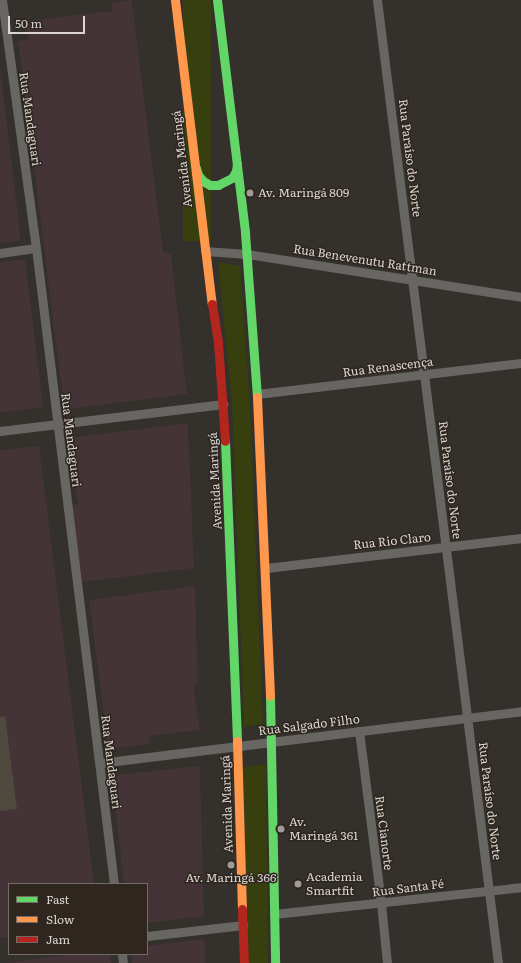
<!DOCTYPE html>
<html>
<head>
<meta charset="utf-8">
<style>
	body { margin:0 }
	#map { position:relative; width:521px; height:963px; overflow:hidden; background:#34302c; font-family:Literata,serif }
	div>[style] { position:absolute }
	.industrial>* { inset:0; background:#443337 }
	.green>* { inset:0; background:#373f0f; transform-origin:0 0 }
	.building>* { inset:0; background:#4f493e }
	.street>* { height:9px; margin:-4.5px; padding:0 4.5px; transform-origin:4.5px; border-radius:4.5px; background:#676663 }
	.fast>* { height:9px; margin:-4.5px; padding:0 4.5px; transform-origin:4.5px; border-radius:4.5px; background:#63d668 }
	.slow>* { height:9px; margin:-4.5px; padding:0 4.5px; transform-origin:4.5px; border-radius:4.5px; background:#ff974d }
	.jam>* { height:9px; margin:-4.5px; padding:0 4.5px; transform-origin:4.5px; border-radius:4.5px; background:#b3261e }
	.dots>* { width:11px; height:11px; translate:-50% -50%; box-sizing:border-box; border:2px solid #2e261f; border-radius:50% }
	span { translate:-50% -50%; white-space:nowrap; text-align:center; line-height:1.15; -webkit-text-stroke:3px #2e261f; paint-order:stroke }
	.street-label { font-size:12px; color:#dad5d0 }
	.poi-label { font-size:12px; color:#dad5d0 }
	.left { translate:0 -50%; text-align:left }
	.legend { position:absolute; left:8px; top:883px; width:140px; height:72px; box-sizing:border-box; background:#2e261f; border:1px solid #736c66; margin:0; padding:5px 7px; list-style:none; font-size:12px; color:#dad5d0 }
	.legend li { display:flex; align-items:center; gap:8px; height:20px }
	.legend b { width:20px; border:1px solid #736c66 }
	.scale { position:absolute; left:8px; top:16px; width:77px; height:18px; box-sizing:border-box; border:2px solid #dad5d0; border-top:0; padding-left:5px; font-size:12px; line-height:14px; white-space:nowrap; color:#dad5d0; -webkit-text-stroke:3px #2e261f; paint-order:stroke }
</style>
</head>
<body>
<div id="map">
	<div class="industrial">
		<div style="clip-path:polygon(132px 0,163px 252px,171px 254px,187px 394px,68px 409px,64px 407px,18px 41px,28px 40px,25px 21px,112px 11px,111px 3px)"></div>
		<div style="clip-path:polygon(0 67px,21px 240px,0 243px)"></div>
		<div style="clip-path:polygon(25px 259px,43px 407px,0 413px,0 262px)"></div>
		<div style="clip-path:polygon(188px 423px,194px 568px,82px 582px,71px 505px,78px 504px,69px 438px)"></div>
		<div style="clip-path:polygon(39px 446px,94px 884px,9px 884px,9px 937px,0 938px,0 450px)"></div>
		<div style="clip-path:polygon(195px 586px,198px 683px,193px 684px,200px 730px,149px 736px,150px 744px,112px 749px,108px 747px,89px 600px)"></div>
		<div style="clip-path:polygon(197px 766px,200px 767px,204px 916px,147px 923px,147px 884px,124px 884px,112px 779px,115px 775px)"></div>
		<div style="clip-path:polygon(202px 939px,205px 941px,205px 963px,132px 963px,131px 954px,147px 954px,147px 946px)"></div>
		<div style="clip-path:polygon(66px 954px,109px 954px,111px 963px,9px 963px,65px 955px)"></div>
	</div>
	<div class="green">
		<div style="left:183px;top:0;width:28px;height:241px"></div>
		<div style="clip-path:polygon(218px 262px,240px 266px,250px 405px,263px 724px,244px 727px,232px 404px)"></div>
		<div style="clip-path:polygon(266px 764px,268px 963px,249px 963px,243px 767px)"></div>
	</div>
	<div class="building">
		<div style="clip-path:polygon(5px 716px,17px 809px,0 811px,0 717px)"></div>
	</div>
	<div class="street">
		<div style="left:2px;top:0;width:250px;rotate:82.2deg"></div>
		<div style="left:36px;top:248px;width:641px;rotate:83.01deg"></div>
		<div style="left:377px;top:0;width:971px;rotate:82.84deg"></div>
		<div style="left:205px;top:251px;width:42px;rotate:4.1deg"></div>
		<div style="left:247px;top:254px;width:277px;rotate:8.9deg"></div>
		<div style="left:0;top:253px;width:36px;rotate:-8deg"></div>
		<div style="left:257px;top:394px;width:266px;rotate:-6.7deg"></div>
		<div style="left:0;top:431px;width:225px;rotate:-6.9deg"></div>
		<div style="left:266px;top:568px;width:257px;rotate:-6.7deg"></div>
		<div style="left:359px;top:731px;width:173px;rotate:82.7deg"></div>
		<div style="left:381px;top:903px;width:60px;rotate:84.3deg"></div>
		<div style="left:100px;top:763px;width:424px;rotate:-7deg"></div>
		<div style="left:274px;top:914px;width:248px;rotate:-6.2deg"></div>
		<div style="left:147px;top:936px;width:97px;rotate:-6.5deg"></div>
		<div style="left:122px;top:954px;width:9px;rotate:84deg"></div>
	</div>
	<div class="fast">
		<div style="left:217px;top:0;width:235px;rotate:83.1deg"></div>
		<div style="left:245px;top:233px;width:164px;rotate:85.8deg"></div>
		<div style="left:196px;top:168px;width:7px;rotate:74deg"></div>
		<div style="left:198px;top:175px;width:8px;rotate:50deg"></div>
		<div style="left:203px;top:181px;width:8px;rotate:30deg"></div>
		<div style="left:210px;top:185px;width:8px"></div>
		<div style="left:218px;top:185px;width:16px;rotate:-27deg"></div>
		<div style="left:232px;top:178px;width:8px;rotate:-60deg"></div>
		<div style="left:236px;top:171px;width:7px;rotate:-82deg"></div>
		<div style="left:225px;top:441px;width:300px;rotate:87.7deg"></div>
		<div style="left:270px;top:696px;width:267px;rotate:88.9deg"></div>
	</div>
	<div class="slow">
		<div style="left:175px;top:0;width:306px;rotate:83.1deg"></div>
		<div style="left:257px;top:397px;width:299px;rotate:87.5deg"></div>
		<div style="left:237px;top:741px;width:168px;rotate:88.3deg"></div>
	</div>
	<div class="jam">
		<div style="left:212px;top:304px;width:39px;rotate:81deg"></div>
		<div style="left:218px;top:343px;width:98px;rotate:85.9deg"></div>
		<div style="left:242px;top:909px;width:54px;rotate:87.9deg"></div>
	</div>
	<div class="dots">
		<div style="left:250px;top:193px;background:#a09b97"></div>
		<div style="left:281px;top:829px;background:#a09b97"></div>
		<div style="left:231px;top:865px;background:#a09b97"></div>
		<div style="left:298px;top:884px;background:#a09b97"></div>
	</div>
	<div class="street-label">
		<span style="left:30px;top:119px;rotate:82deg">Rua Mandaguari</span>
		<span style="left:410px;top:158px;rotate:83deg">Rua Paraíso do Norte</span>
		<span style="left:182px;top:159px;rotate:-97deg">Avenida Maringá</span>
		<span style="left:365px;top:260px;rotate:9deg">Rua Benevenutu Rattman</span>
		<span style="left:388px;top:367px;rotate:-7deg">Rua Renascença</span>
		<span style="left:71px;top:440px;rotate:83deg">Rua Mandaguari</span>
		<span style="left:450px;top:480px;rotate:83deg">Rua Paraíso do Norte</span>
		<span style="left:215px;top:481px;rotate:-93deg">Avenida Maringá</span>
		<span style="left:392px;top:541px;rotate:-6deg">Rua Rio Claro</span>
		<span style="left:309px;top:725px;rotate:-7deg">Rua Salgado Filho</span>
		<span style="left:111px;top:762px;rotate:83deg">Rua Mandaguari</span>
		<span style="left:490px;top:801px;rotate:83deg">Rua Paraíso do Norte</span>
		<span style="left:227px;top:804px;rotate:-92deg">Avenida Maringá</span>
		<span style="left:384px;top:833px;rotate:83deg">Rua Cianorte</span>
		<span style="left:408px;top:888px;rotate:-7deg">Rua Santa Fé</span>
	</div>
	<div class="poi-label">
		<span class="left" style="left:258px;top:193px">Av. Maringá 809</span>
		<span class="left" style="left:289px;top:829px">Av.<br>Maringá 361</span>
		<span class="left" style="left:306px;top:884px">Academia<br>Smartfit</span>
		<span style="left:231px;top:878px">Av. Maringá 366</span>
	</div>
	<ul class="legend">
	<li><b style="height:5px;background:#63d668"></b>Fast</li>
	<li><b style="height:5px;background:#ff974d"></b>Slow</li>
	<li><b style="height:5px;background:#b3261e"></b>Jam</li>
	</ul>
	<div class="scale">50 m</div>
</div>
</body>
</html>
